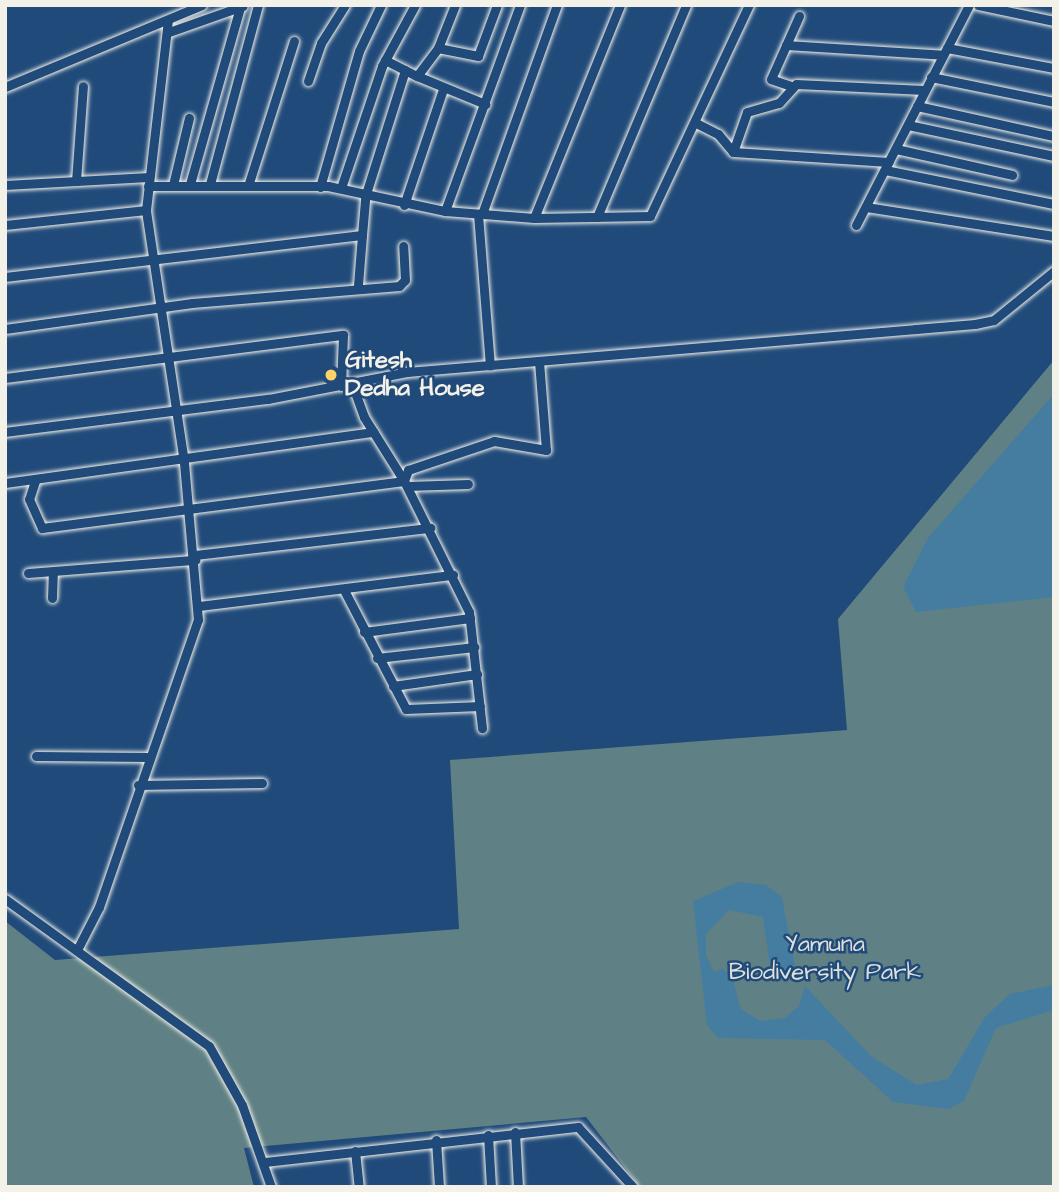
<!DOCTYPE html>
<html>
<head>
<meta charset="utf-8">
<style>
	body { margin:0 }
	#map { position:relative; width:1059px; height:1192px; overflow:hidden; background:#1f4a7a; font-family:"Architects Daughter",sans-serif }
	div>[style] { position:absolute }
	.green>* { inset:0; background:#5f8084 }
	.water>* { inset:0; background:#457da1 }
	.roads { filter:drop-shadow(0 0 2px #f4f1e8) drop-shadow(0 0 2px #f4f1e8) }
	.minor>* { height:9px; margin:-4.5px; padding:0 4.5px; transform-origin:4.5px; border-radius:4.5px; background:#1f4a7a }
	.dots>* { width:19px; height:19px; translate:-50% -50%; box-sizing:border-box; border:4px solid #1f4a7a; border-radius:50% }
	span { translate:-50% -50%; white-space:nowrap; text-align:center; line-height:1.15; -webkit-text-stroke:5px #1f4a7a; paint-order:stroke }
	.poi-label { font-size:24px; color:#f4f1e8; font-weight:700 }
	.left { translate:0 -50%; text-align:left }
	.park-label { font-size:24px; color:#dee0d9 }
	.frame { position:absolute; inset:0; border:7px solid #f4f1e8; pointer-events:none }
</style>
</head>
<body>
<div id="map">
	<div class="green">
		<div style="clip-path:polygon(1054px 360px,1054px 1187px,640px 1187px,586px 1117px,244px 1148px,254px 1187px,5px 1187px,5px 921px,55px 960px,459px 929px,450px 760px,847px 730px,838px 619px)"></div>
	</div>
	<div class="water">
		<div style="clip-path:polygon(1054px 394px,1054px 597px,916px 612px,903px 587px,928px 538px)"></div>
		<div style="clip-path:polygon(738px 882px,766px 885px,782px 897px,795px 966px,804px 980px,791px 980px,769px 960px,763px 917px,729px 910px,706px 934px,706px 955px,714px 972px,723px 969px,732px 976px,740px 1008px,760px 1021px,785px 1018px,799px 1006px,805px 986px,872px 1057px,917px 1085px,948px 1079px,985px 1017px,1010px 994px,1054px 985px,1054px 1010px,996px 1028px,964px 1101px,949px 1109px,893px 1102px,825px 1040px,718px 1038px,707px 1025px,693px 901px)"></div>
	</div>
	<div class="roads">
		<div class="minor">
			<div style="left:978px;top:5px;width:78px;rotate:11.9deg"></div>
			<div style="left:169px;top:32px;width:78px;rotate:-19.4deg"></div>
			<div style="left:786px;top:45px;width:157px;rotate:3.6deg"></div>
			<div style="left:438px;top:48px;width:46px;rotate:-68.4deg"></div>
			<div style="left:947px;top:48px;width:109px;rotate:10.6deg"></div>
			<div style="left:385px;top:60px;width:36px;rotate:27deg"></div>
			<div style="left:417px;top:76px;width:35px;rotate:-53deg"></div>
			<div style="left:438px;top:48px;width:41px;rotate:11.3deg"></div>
			<div style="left:478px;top:56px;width:54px;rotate:-69.6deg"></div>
			<div style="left:417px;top:76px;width:74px;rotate:22.4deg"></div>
			<div style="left:931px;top:77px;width:126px;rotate:11.5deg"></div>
			<div style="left:308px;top:81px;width:40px;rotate:-71.1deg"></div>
			<div style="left:321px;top:43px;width:45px;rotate:-57.7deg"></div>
			<div style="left:791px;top:86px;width:21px;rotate:-161deg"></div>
			<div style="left:771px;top:79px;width:69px;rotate:-66deg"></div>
			<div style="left:5px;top:87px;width:213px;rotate:-22.6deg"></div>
			<div style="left:917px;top:106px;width:140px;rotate:12.4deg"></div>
			<div style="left:696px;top:123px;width:25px;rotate:27deg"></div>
			<div style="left:718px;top:134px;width:23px;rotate:50deg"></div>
			<div style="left:733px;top:152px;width:156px;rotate:3.7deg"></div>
			<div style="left:908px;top:125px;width:149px;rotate:12deg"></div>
			<div style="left:896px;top:149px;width:119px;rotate:12.6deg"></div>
			<div style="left:733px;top:152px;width:42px;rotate:-70.7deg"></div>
			<div style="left:747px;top:112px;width:33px;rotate:-16deg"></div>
			<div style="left:779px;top:103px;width:25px;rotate:-48deg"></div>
			<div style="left:796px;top:84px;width:128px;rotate:2.7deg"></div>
			<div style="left:885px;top:170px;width:172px;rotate:11.4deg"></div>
			<div style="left:76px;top:181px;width:95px;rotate:-85.8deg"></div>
			<div style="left:190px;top:184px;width:184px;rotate:-74.2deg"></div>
			<div style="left:210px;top:184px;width:185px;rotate:-75deg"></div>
			<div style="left:5px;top:185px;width:144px;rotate:-3.2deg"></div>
			<div style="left:173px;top:185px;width:69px;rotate:-76.6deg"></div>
			<div style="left:148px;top:186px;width:180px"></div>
			<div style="left:328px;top:186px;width:120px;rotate:12.1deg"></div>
			<div style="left:445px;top:211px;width:89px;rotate:4.5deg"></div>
			<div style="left:534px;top:218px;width:116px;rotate:-1deg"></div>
			<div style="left:650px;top:216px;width:233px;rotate:-64.9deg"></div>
			<div style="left:248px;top:186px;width:152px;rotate:-72.4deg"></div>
			<div style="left:320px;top:187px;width:141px;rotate:-74deg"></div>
			<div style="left:359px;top:51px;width:51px;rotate:-64.4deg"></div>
			<div style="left:341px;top:188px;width:129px;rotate:-71.4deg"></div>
			<div style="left:382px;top:66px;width:69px;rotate:-61.6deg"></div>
			<div style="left:404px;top:205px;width:122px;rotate:-71.4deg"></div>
			<div style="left:866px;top:207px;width:190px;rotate:8.8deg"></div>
			<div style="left:445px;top:211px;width:219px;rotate:-70deg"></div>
			<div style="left:478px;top:214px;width:152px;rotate:85.5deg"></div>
			<div style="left:482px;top:214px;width:222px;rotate:-70.3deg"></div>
			<div style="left:597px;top:217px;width:230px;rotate:-67.2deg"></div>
			<div style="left:534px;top:218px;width:230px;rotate:-68deg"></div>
			<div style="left:5px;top:225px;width:142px;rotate:-6.1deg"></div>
			<div style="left:856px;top:225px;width:247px;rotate:-62.8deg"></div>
			<div style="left:5px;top:277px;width:359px;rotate:-6.7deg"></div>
			<div style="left:362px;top:235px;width:38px;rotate:-85deg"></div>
			<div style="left:365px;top:197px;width:133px;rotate:-72.5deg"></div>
			<div style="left:358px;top:285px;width:50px;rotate:-85.4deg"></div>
			<div style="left:5px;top:329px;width:189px;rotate:-7.9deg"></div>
			<div style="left:192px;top:303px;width:208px;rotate:-4.7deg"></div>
			<div style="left:399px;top:286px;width:8px;rotate:-45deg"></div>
			<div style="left:405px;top:280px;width:34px;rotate:-93deg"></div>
			<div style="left:5px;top:378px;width:341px;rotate:-7.3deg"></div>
			<div style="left:343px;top:335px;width:51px;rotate:92.2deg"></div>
			<div style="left:352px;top:384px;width:35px;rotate:70deg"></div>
			<div style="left:364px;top:417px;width:75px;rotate:58deg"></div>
			<div style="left:5px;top:432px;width:265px;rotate:-7.2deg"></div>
			<div style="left:268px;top:399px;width:142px;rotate:-11deg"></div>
			<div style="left:407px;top:372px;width:570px;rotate:-4.83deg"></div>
			<div style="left:975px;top:324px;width:19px;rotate:-12deg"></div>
			<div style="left:994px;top:320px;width:77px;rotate:-39.2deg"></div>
			<div style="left:35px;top:481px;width:19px;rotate:108deg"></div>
			<div style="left:29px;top:499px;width:32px;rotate:66deg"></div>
			<div style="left:42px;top:528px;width:365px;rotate:-7.4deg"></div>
			<div style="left:404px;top:481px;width:146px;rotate:63.6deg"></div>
			<div style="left:469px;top:612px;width:117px;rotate:83.6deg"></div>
			<div style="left:404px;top:481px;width:12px;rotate:-70deg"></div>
			<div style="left:408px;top:470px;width:91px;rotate:-18.6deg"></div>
			<div style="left:494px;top:441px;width:53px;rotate:9.8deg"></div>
			<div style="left:546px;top:450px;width:89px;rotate:-94.5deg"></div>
			<div style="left:5px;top:483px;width:372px;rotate:-7.9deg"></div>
			<div style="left:408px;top:486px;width:60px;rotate:-1.9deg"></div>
			<div style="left:195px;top:555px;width:237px;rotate:-6.6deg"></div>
			<div style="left:28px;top:573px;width:168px;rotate:-4.5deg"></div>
			<div style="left:345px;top:592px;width:132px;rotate:62.5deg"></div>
			<div style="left:406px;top:709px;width:74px;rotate:-2.3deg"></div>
			<div style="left:52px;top:598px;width:26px;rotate:-88deg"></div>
			<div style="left:199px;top:606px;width:256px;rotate:-7deg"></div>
			<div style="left:364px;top:632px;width:107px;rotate:-7.5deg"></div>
			<div style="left:377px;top:658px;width:98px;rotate:-6.5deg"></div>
			<div style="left:393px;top:686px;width:85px;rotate:-8.1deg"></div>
			<div style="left:36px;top:756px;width:112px;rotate:0.5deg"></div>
			<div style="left:138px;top:785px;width:124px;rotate:-0.9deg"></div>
			<div style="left:5px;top:899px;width:251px;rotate:35.8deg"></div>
			<div style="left:209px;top:1046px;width:68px;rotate:60.8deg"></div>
			<div style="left:242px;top:1105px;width:87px;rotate:70.5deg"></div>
			<div style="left:77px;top:950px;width:48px;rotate:-62.9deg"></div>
			<div style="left:99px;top:907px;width:304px;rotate:-71deg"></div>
			<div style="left:198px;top:620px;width:159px;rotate:-95.1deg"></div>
			<div style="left:184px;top:462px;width:255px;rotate:-98.6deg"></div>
			<div style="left:146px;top:210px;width:191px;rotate:-83.4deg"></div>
			<div style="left:515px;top:1132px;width:55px;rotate:86.9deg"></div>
			<div style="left:488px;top:1135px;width:52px;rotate:86.7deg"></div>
			<div style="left:436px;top:1140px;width:47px;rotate:86.3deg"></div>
			<div style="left:355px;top:1151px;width:36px;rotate:84deg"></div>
			<div style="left:265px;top:1162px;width:315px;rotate:-6.4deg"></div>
			<div style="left:578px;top:1127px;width:81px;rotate:47.5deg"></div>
		</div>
	</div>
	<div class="dots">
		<div style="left:331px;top:375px;background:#ffd166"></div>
	</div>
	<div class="poi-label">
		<span class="left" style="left:345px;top:375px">Gitesh<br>Dedha House</span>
	</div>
	<div class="park-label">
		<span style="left:825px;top:959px">Yamuna<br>Biodiversity Park</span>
	</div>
	<div class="frame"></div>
</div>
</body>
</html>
